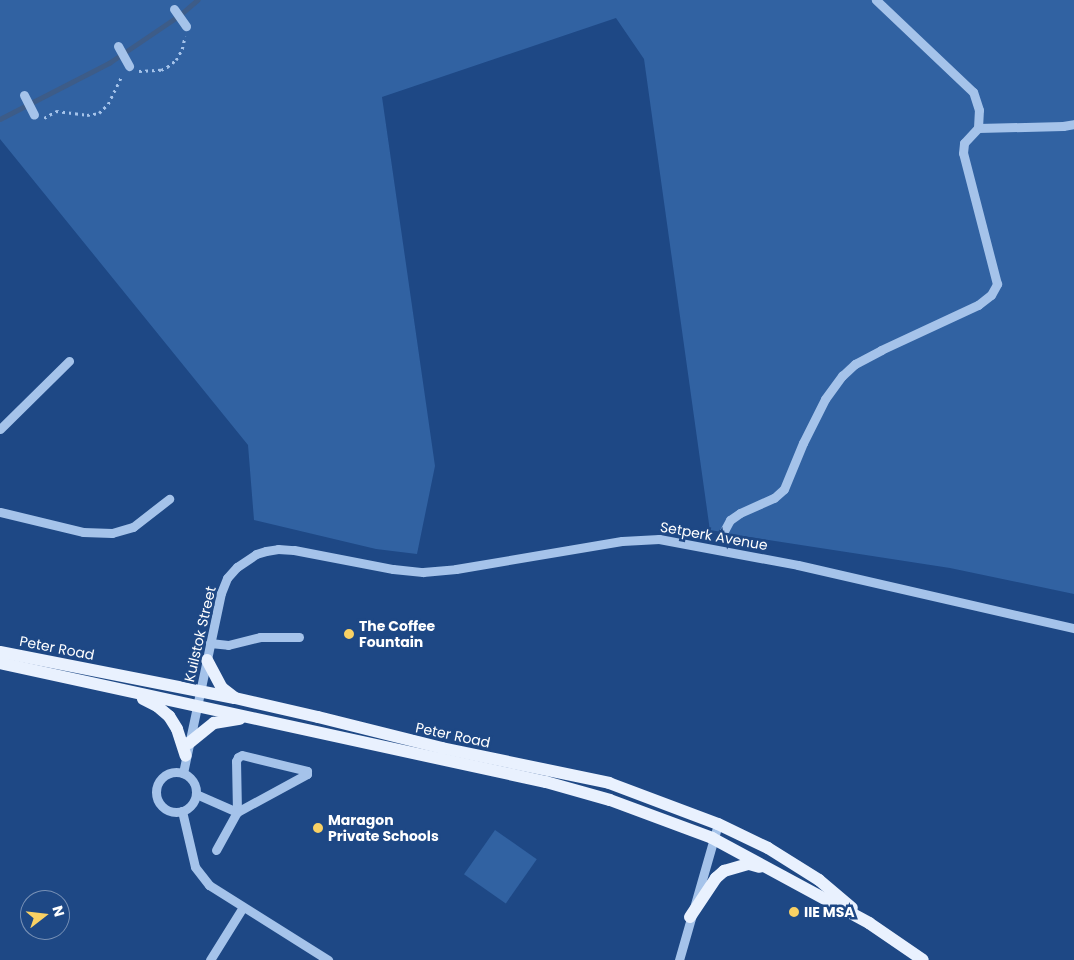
<!DOCTYPE html>
<html>
<head>
<meta charset="utf-8">
<style>
	body { margin:0 }
	#map { position:relative; width:1074px; height:960px; overflow:hidden; background:#1e4885; font-family:Poppins,sans-serif }
	div>[style] { position:absolute }
	.green>* { inset:0; background:#3162a2; transform-origin:0 0 }
	.stream>* { height:4.5px; margin:-2.25px; padding:0 2.25px; transform-origin:2.25px; border-radius:2.25px; background:#3d5c88 }
	.path>* { height:2.5px; margin-top:-1.25px; transform-origin:0; background:repeating-linear-gradient(90deg,#a5c3ea 0 2.5px,transparent 0 6.5px) }
	.minor>* { height:9px; margin:-4.5px; padding:0 4.5px; transform-origin:4.5px; border-radius:4.5px; background:#a5c3ea }
	.minor>.ring { margin:-4.5px; padding:0; box-sizing:content-box; background:none; border:9px solid #a5c3ea; border-radius:50% }
	.major>* { height:12px; margin:-6px; padding:0 6px; transform-origin:6px; border-radius:6px; background:#e9f1fe }
	.dots>* { width:14px; height:14px; translate:-50% -50%; box-sizing:border-box; border:2px solid #1e4885; border-radius:50% }
	span { translate:-50% -50%; white-space:nowrap; text-align:center; line-height:1.15; -webkit-text-stroke:5px #1e4885; paint-order:stroke }
	.street-label { font-size:14px; color:#fff }
	.poi-label { font-size:14px; color:#fff; font-weight:700 }
	.left { translate:0 -50%; text-align:left }
	.north { position:absolute; left:20px; top:890px; width:50px; height:50px; box-sizing:border-box; background:#1e4885; border:1px solid #7891b6; border-radius:50%; rotate:74deg; font-size:14px; font-weight:700; line-height:20px; text-align:center; color:#fff }
	.north::after { content:''; display:block; margin:auto; width:18px; height:22px; background:#f9d164; clip-path:polygon(50% 0,100% 100%,50% 72%,0 100%) }
</style>
</head>
<body>
<div id="map">
	<div class="green">
		<div style="clip-path:polygon(0 0,1074px 0,1074px 594px,950px 568px,710px 531px,644px 59px,616px 18px,382px 97px,435px 466px,417px 554px,376px 549px,254px 520px,248px 445px,0 139px)"></div>
		<div style="left:495px;top:830px;width:51px;height:54px;rotate:35deg"></div>
	</div>
	<div class="stream">
		<div style="left:0;top:119px;width:123px;rotate:-27.2deg"></div>
		<div style="left:109px;top:63px;width:86px;rotate:-34.1deg"></div>
		<div style="left:180px;top:15px;width:23px;rotate:-41deg"></div>
	</div>
	<div class="path">
		<div style="left:139px;top:71px;width:22px;rotate:-3deg"></div>
		<div style="left:161px;top:70px;width:7px;rotate:-27deg"></div>
		<div style="left:167px;top:67px;width:11px;rotate:-38deg"></div>
		<div style="left:176px;top:60px;width:13px;rotate:-61deg"></div>
		<div style="left:182px;top:49px;width:13px;rotate:-77deg"></div>
		<div style="left:44px;top:118px;width:14px;rotate:-30deg"></div>
		<div style="left:56px;top:111px;width:31px;rotate:7deg"></div>
		<div style="left:87px;top:115px;width:12px;rotate:-9deg"></div>
		<div style="left:99px;top:113px;width:13px;rotate:-45deg"></div>
		<div style="left:108px;top:104px;width:32px;rotate:-64deg"></div>
	</div>
	<div class="minor">
		<div style="left:174px;top:9px;width:21px;rotate:55deg"></div>
		<div style="left:118px;top:46px;width:23px;rotate:61deg"></div>
		<div style="left:24px;top:95px;width:22px;rotate:63deg"></div>
		<div style="left:978px;top:128px;width:85px;rotate:-1.3deg"></div>
		<div style="left:1063px;top:126px;width:11px;rotate:-10deg"></div>
		<div style="left:0;top:429px;width:97px;rotate:-44.6deg"></div>
		<div style="left:0;top:512px;width:85px;rotate:13.5deg"></div>
		<div style="left:83px;top:532px;width:29px;rotate:2deg"></div>
		<div style="left:112px;top:533px;width:22px;rotate:-16deg"></div>
		<div style="left:133px;top:527px;width:46px;rotate:-37.9deg"></div>
		<div style="left:723px;top:533px;width:15px;rotate:-62deg"></div>
		<div style="left:730px;top:520px;width:12px;rotate:-35deg"></div>
		<div style="left:740px;top:513px;width:37px;rotate:-24deg"></div>
		<div style="left:774px;top:498px;width:13px;rotate:-42deg"></div>
		<div style="left:784px;top:489px;width:50px;rotate:-67.6deg"></div>
		<div style="left:803px;top:443px;width:49px;rotate:-63.4deg"></div>
		<div style="left:825px;top:399px;width:29px;rotate:-54deg"></div>
		<div style="left:842px;top:376px;width:18px;rotate:-43deg"></div>
		<div style="left:855px;top:364px;width:30px;rotate:-28deg"></div>
		<div style="left:881px;top:350px;width:107px;rotate:-24.9deg"></div>
		<div style="left:978px;top:305px;width:16px;rotate:-38deg"></div>
		<div style="left:991px;top:295px;width:13px;rotate:-61deg"></div>
		<div style="left:997px;top:284px;width:135px;rotate:-104.5deg"></div>
		<div style="left:963px;top:153px;width:10px;rotate:-84deg"></div>
		<div style="left:964px;top:143px;width:21px;rotate:-47deg"></div>
		<div style="left:978px;top:128px;width:18px;rotate:-87deg"></div>
		<div style="left:979px;top:110px;width:19px;rotate:-108deg"></div>
		<div style="left:973px;top:92px;width:134px;rotate:-136.5deg"></div>
		<div style="left:210px;top:643px;width:18px;rotate:6deg"></div>
		<div style="left:228px;top:645px;width:33px;rotate:-14deg"></div>
		<div style="left:260px;top:637px;width:39px"></div>
		<div class="ring" style="left:156px;top:772px;width:31px;height:31px"></div>
		<div style="left:183px;top:773px;width:184px;rotate:-78.1deg"></div>
		<div style="left:221px;top:593px;width:16px;rotate:-68deg"></div>
		<div style="left:227px;top:578px;width:15px;rotate:-48deg"></div>
		<div style="left:237px;top:567px;width:23px;rotate:-34deg"></div>
		<div style="left:256px;top:554px;width:10px;rotate:-17deg"></div>
		<div style="left:266px;top:551px;width:12px;rotate:-9deg"></div>
		<div style="left:278px;top:549px;width:16px;rotate:4deg"></div>
		<div style="left:294px;top:550px;width:101px;rotate:10.9deg"></div>
		<div style="left:393px;top:569px;width:30px;rotate:6deg"></div>
		<div style="left:423px;top:572px;width:33px;rotate:-5deg"></div>
		<div style="left:456px;top:569px;width:168px;rotate:-9.6deg"></div>
		<div style="left:622px;top:541px;width:37px;rotate:-3deg"></div>
		<div style="left:659px;top:539px;width:141px;rotate:10.6deg"></div>
		<div style="left:798px;top:565px;width:283px;rotate:12.9deg"></div>
		<div style="left:196px;top:794px;width:45px;rotate:23.7deg"></div>
		<div style="left:182px;top:811px;width:57px;rotate:76.9deg"></div>
		<div style="left:195px;top:867px;width:23px;rotate:52deg"></div>
		<div style="left:209px;top:885px;width:141px;rotate:32.2deg"></div>
		<div style="left:216px;top:850px;width:43px;rotate:-61.1deg"></div>
		<div style="left:237px;top:812px;width:51px;rotate:-91.1deg"></div>
		<div style="left:236px;top:761px;width:4px;rotate:-63deg"></div>
		<div style="left:238px;top:757px;width:4px;rotate:-27deg"></div>
		<div style="left:242px;top:755px;width:67px;rotate:13.8deg"></div>
		<div style="left:307px;top:771px;width:3px;rotate:90deg"></div>
		<div style="left:307px;top:774px;width:80px;rotate:151.5deg"></div>
		<div style="left:210px;top:960px;width:62px;rotate:-58.1deg"></div>
		<div style="left:679px;top:960px;width:141px;rotate:-74deg"></div>
	</div>
	<div class="major">
		<div style="left:0;top:652px;width:239px;rotate:11.1deg"></div>
		<div style="left:235px;top:698px;width:85px;rotate:12.9deg"></div>
		<div style="left:318px;top:717px;width:128px;rotate:14deg"></div>
		<div style="left:442px;top:748px;width:171px;rotate:11.8deg"></div>
		<div style="left:609px;top:783px;width:116px;rotate:20.6deg"></div>
		<div style="left:718px;top:824px;width:55px;rotate:25.6deg"></div>
		<div style="left:768px;top:848px;width:60px;rotate:32.1deg"></div>
		<div style="left:819px;top:880px;width:43px;rotate:40.3deg"></div>
		<div style="left:207px;top:660px;width:32px;rotate:62deg"></div>
		<div style="left:222px;top:688px;width:16px;rotate:38deg"></div>
		<div style="left:0;top:663px;width:559px;rotate:12.3deg"></div>
		<div style="left:546px;top:782px;width:66px;rotate:15.7deg"></div>
		<div style="left:610px;top:800px;width:109px;rotate:20.4deg"></div>
		<div style="left:712px;top:838px;width:179px;rotate:28.4deg"></div>
		<div style="left:869px;top:923px;width:65px;rotate:34.4deg"></div>
		<div style="left:143px;top:699px;width:16px;rotate:27deg"></div>
		<div style="left:157px;top:706px;width:16px;rotate:40deg"></div>
		<div style="left:169px;top:716px;width:15px;rotate:58deg"></div>
		<div style="left:177px;top:729px;width:28px;rotate:72deg"></div>
		<div style="left:189px;top:743px;width:32px;rotate:-39deg"></div>
		<div style="left:214px;top:723px;width:26px;rotate:-9deg"></div>
		<div style="left:690px;top:917px;width:47px;rotate:-56.3deg"></div>
		<div style="left:716px;top:878px;width:11px;rotate:-41deg"></div>
		<div style="left:724px;top:871px;width:26px;rotate:-16deg"></div>
		<div style="left:749px;top:864px;width:11px;rotate:15deg"></div>
	</div>
	<div class="dots">
		<div style="left:349px;top:634px;background:#f9d164"></div>
		<div style="left:318px;top:828px;background:#f9d164"></div>
		<div style="left:794px;top:912px;background:#f9d164"></div>
	</div>
	<div class="street-label">
		<span style="left:714px;top:536px;rotate:10deg">Setperk Avenue</span>
		<span style="left:200px;top:634px;rotate:-77deg">Kuilstok Street</span>
		<span style="left:57px;top:648px;rotate:11deg">Peter Road</span>
		<span style="left:453px;top:735px;rotate:12deg">Peter Road</span>
	</div>
	<div class="poi-label">
		<span class="left" style="left:359px;top:634px">The Coffee<br>Fountain</span>
		<span class="left" style="left:328px;top:828px">Maragon<br>Private Schools</span>
		<span class="left" style="left:804px;top:912px">IIE MSA</span>
	</div>
	<div class="north">N</div>
</div>
</body>
</html>
